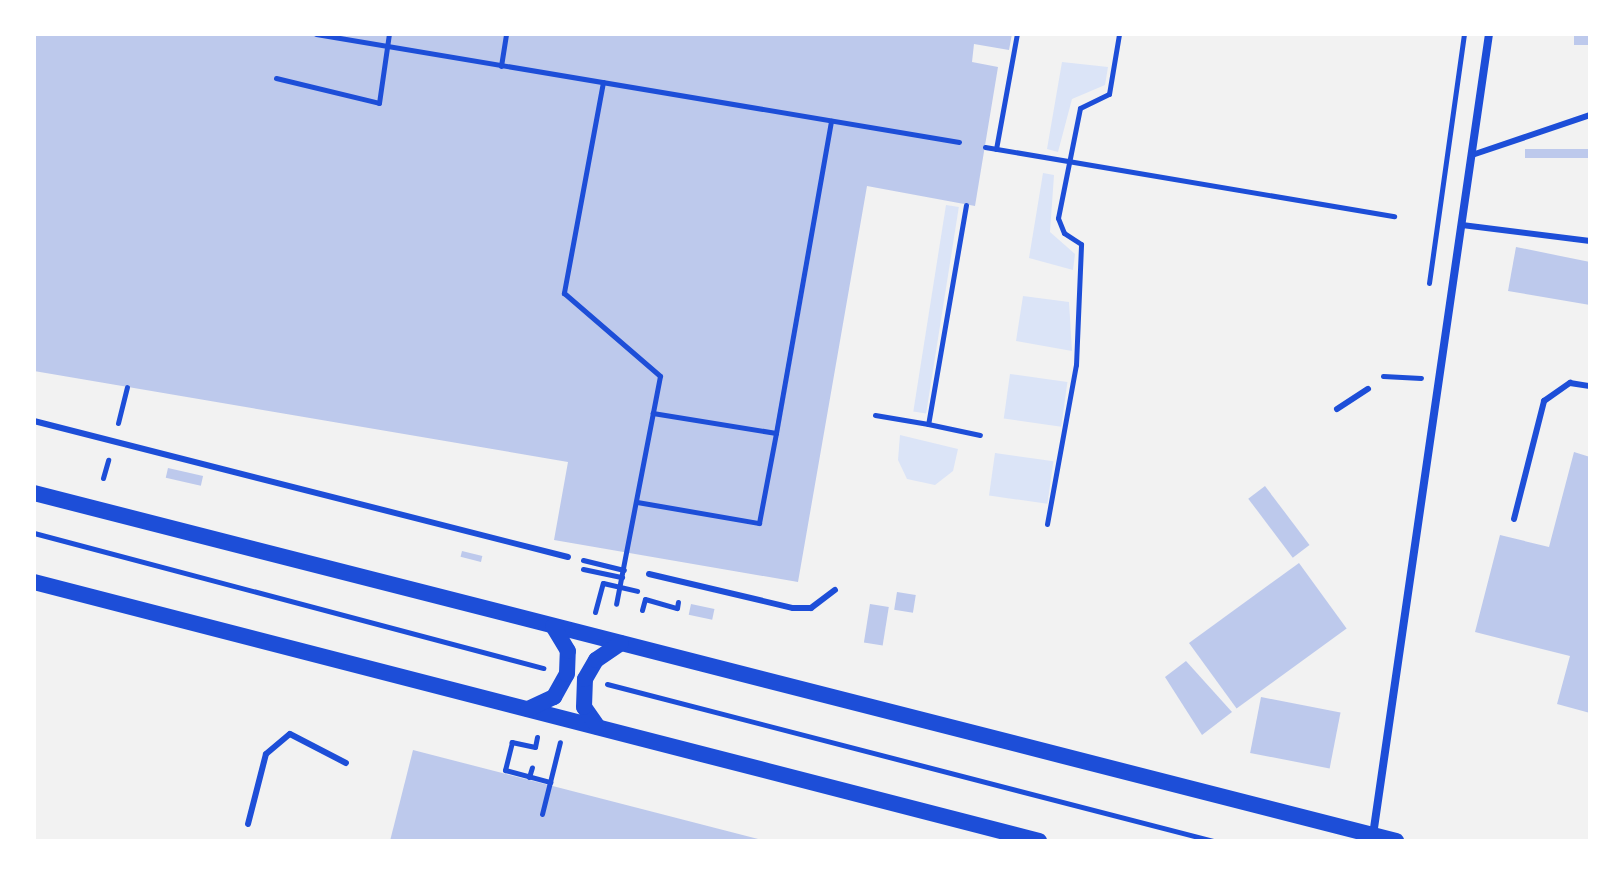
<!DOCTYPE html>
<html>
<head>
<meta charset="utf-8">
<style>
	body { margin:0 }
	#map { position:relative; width:1624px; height:875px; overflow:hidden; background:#f2f2f2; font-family:Mulish,sans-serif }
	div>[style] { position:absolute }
	.green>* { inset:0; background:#dbe4f7; transform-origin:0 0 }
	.building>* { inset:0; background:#bdc9ec; transform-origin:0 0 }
	.path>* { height:5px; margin:-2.5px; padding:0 2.5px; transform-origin:2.5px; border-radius:2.5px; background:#1d4ed8 }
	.service>* { height:6px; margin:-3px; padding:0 3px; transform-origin:3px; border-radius:3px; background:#1d4ed8 }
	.minor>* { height:8px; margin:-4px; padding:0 4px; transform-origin:4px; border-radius:4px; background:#1d4ed8 }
	.secondary>* { height:16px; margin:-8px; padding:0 8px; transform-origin:8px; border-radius:8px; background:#1d4ed8 }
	span { translate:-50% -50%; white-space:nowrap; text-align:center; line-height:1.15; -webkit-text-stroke:8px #fff; paint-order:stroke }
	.frame { position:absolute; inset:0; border:36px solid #fff; pointer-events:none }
</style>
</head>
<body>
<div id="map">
	<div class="green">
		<div style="clip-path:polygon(1062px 62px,1108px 67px,1105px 85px,1072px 99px,1058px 152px,1047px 149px)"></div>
		<div style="clip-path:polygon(1043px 173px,1054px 175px,1050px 232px,1075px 254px,1073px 270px,1029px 258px)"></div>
		<div style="left:946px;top:205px;width:13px;height:209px;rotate:9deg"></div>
		<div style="clip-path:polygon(1023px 296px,1069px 302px,1072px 351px,1016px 341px)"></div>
		<div style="left:1010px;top:374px;width:58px;height:45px;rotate:8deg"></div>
		<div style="clip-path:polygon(900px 435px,958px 449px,953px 471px,935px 485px,907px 479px,898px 460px)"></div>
		<div style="left:995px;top:453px;width:59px;height:43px;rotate:8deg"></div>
	</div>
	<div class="building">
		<div style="clip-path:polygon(34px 34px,1012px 34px,1009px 50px,974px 44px,972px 62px,998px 67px,975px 206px,867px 186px,798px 582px,554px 540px,568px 462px,34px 371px)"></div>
		<div style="left:1574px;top:34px;width:16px;height:11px"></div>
		<div style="left:1590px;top:149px;width:9px;height:65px;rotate:90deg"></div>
		<div style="clip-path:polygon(1516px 247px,1590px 262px,1590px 305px,1508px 291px)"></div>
		<div style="clip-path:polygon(1574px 452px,1590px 457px,1590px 713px,1557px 704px,1570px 656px,1475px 632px,1500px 535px,1549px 547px)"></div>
		<div style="left:168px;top:468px;width:36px;height:10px;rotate:13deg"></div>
		<div style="left:1265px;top:486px;width:74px;height:21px;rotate:53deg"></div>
		<div style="left:462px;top:551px;width:21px;height:6px;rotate:14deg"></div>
		<div style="left:1299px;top:563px;width:81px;height:136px;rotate:54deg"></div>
		<div style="left:897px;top:592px;width:19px;height:18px;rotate:9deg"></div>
		<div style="left:691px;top:604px;width:24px;height:11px;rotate:12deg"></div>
		<div style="left:870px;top:604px;width:19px;height:39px;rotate:9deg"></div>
		<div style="clip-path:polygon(1186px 661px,1232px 712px,1202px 735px,1165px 677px)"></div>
		<div style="left:1261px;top:697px;width:81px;height:57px;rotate:11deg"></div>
		<div style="clip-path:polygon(413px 750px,762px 840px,762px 841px,390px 841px)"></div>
	</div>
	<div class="path">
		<div style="left:316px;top:34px;width:652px;rotate:9.53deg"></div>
		<div style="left:501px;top:66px;width:32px;rotate:-81deg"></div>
		<div style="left:276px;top:78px;width:106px;rotate:13.6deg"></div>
		<div style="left:379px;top:103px;width:70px;rotate:-81.8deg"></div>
		<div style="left:603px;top:82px;width:215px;rotate:100.5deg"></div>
		<div style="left:564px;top:293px;width:127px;rotate:40.8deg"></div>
		<div style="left:660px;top:376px;width:232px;rotate:100.9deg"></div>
		<div style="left:985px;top:147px;width:415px;rotate:9.6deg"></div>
		<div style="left:996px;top:149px;width:117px;rotate:-79.7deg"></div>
		<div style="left:966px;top:205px;width:222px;rotate:99.8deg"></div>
		<div style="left:928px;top:424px;width:53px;rotate:11.9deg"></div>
		<div style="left:1429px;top:283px;width:251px;rotate:-82deg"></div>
		<div style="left:1383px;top:376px;width:38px;rotate:3deg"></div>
		<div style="left:875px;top:415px;width:54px;rotate:9.6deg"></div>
		<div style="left:118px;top:423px;width:37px;rotate:-76deg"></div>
		<div style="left:776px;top:433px;width:317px;rotate:-80deg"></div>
		<div style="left:103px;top:478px;width:19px;rotate:-74deg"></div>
		<div style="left:637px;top:502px;width:124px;rotate:9.8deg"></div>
		<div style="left:759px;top:523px;width:92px;rotate:-79.3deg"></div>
		<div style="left:776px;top:433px;width:125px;rotate:-170.8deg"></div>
		<div style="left:1047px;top:524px;width:162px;rotate:-79.7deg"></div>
		<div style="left:1076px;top:365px;width:121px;rotate:-87.6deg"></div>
		<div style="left:1081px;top:244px;width:20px;rotate:-147deg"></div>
		<div style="left:1064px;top:233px;width:16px;rotate:-112deg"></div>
		<div style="left:1058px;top:218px;width:112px;rotate:-78.7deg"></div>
		<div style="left:1080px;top:108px;width:32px;rotate:-26deg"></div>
		<div style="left:1109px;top:94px;width:61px;rotate:-80.5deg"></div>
		<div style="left:34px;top:533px;width:527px;rotate:14.85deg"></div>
		<div style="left:583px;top:560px;width:42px;rotate:13.7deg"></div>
		<div style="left:583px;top:569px;width:40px;rotate:12deg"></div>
		<div style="left:642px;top:610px;width:11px;rotate:-75deg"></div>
		<div style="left:645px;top:599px;width:33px;rotate:16deg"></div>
		<div style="left:677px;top:608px;width:6px;rotate:-81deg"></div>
		<div style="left:595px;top:612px;width:30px;rotate:-75deg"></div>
		<div style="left:603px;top:583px;width:35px;rotate:13deg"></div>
		<div style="left:607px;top:684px;width:626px;rotate:14.52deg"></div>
		<div style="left:537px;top:737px;width:10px;rotate:101deg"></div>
		<div style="left:535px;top:747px;width:24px;rotate:-168deg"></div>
		<div style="left:512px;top:742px;width:29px;rotate:104deg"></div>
		<div style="left:505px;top:770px;width:47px;rotate:14.9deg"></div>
		<div style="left:529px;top:777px;width:10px;rotate:-73deg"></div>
		<div style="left:542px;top:814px;width:74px;rotate:-76deg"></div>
	</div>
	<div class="service">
		<div style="left:1472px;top:155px;width:125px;rotate:-18.7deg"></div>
		<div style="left:1462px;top:225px;width:129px;rotate:7.1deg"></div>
		<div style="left:1337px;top:409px;width:37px;rotate:-33deg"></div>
		<div style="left:34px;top:421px;width:551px;rotate:14.29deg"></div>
		<div style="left:1514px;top:519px;width:122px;rotate:-75.7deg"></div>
		<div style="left:1544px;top:401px;width:32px;rotate:-35deg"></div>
		<div style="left:1570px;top:383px;width:20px;rotate:9deg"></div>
		<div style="left:649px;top:574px;width:148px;rotate:13.3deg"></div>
		<div style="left:793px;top:608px;width:18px"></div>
		<div style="left:811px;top:608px;width:30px;rotate:-37deg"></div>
		<div style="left:248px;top:824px;width:72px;rotate:-75.6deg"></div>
		<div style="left:266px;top:754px;width:31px;rotate:-40deg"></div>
		<div style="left:290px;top:734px;width:63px;rotate:27.4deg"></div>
	</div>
	<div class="minor">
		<div style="left:1373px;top:835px;width:809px;rotate:-81.76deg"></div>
	</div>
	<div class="secondary">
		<div style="left:34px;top:493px;width:1406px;rotate:14.33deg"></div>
		<div style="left:34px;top:582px;width:1038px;rotate:14.45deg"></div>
		<div style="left:528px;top:709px;width:29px;rotate:-25deg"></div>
		<div style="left:554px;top:697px;width:26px;rotate:-61deg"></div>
		<div style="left:567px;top:674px;width:23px;rotate:-88deg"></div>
		<div style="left:568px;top:651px;width:29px;rotate:-121deg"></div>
		<div style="left:598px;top:727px;width:24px;rotate:-125deg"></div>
		<div style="left:584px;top:707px;width:28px;rotate:-88deg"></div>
		<div style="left:585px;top:679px;width:22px;rotate:-60deg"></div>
		<div style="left:596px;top:660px;width:30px;rotate:-34deg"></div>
	</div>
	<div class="frame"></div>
</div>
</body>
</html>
